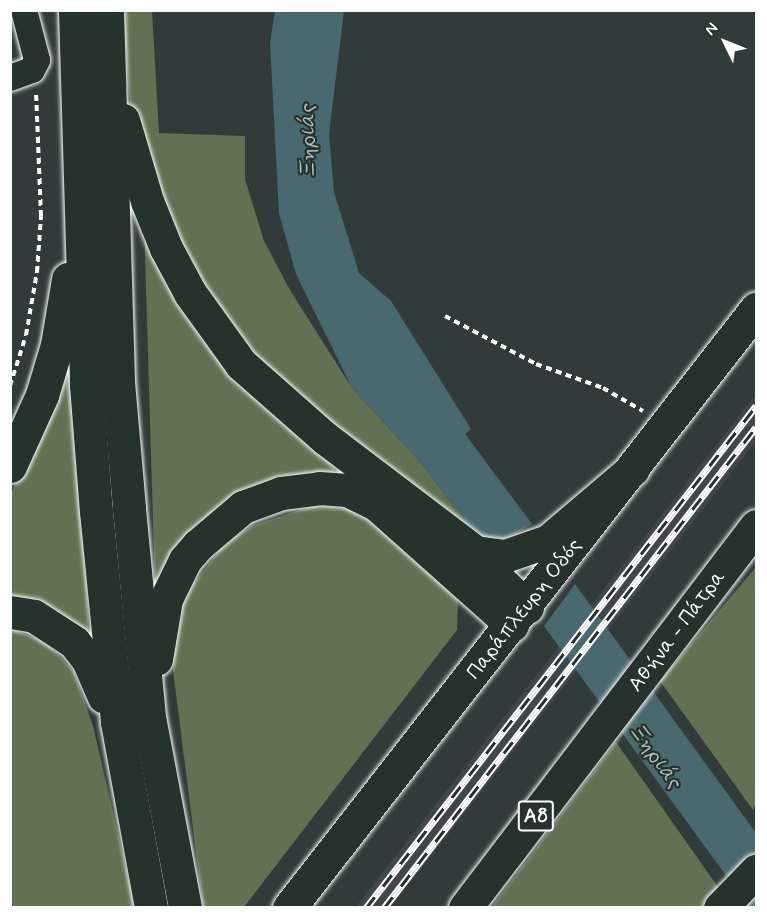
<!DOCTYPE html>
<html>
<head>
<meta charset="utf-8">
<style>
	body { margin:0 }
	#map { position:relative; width:767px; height:918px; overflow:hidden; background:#313c3a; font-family:Mynerve,sans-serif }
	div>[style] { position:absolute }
	.built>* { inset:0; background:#3e4749 }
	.green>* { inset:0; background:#617152 }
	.water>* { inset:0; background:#486a6e }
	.path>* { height:4px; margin-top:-2px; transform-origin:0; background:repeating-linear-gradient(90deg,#fff 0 6px,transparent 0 10.5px) }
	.roads { filter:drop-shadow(0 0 2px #fff) drop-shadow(0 0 2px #fff) }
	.minor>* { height:26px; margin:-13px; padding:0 13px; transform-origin:13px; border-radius:13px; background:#26332d }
	.major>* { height:33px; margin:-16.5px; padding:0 16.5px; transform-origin:16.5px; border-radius:16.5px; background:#26332d }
	.highway>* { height:33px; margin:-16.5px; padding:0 16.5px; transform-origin:16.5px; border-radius:16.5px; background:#26332d }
	.rail>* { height:7px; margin-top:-3.5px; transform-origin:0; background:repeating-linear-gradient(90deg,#26332d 0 14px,#fff 0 28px); box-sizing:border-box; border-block:2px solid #fff }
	span { translate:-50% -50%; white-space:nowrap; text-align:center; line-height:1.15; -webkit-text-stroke:4.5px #26332d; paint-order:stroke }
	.shield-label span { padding:2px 4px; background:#26332d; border:2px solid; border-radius:4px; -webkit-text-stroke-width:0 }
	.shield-label { font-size:20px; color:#fff; font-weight:700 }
	.street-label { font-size:21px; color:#fff }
	.water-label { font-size:22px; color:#adbcbe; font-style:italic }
	.frame { position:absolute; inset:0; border:12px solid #fff; pointer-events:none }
	.north { position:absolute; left:695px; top:12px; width:60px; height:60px; -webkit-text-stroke:4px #26332d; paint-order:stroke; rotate:313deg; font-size:16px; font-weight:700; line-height:24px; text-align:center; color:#fff }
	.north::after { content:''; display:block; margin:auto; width:21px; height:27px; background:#fff; clip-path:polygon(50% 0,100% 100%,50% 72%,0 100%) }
</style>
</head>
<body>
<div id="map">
	<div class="built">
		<div style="clip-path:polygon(756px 394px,756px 441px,693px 522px,391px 907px,355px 908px)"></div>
	</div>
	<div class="green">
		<div style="clip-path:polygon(122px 11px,152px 11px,159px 133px,245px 136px,245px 179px,264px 241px,290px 290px,352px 388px,422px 464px,478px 538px,336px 431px,253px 355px,227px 324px,178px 243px,131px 111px)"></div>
		<div style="clip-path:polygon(144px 221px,335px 465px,334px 475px,292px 477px,155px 587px)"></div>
		<div style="clip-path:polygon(76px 331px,89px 638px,65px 616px,44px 604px,11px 597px,11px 493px,37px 436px)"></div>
		<div style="clip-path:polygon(316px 505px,353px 509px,379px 519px,449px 580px,458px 603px,457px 630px,244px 907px,203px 907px,172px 662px,183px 598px,224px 544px,253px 525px)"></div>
		<div style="clip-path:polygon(756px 567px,756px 802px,753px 810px,660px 681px)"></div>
		<div style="clip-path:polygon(10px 628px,47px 643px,74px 672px,93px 726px,135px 907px,11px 907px)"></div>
		<div style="clip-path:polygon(616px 742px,720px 890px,701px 907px,491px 908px)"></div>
	</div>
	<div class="water">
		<div style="clip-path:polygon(275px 11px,344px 11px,329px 134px,334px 192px,359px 273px,391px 301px,471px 429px,465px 434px,532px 524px,509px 538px,478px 538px,422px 464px,352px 388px,296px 274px,279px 213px,270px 43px)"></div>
		<div style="clip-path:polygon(575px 584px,756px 833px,756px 907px,749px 907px,544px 626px)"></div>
	</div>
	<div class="path">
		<div style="left:445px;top:316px;width:103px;rotate:27.8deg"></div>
		<div style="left:536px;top:364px;width:71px;rotate:19.7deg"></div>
		<div style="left:603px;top:388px;width:46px;rotate:29.9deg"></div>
		<div style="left:10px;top:386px;width:53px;rotate:-72.6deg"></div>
		<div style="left:26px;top:335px;width:64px;rotate:-80.1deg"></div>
		<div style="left:37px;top:272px;width:56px;rotate:-85.9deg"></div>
		<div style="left:41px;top:216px;width:125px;rotate:-92.3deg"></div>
	</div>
	<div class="roads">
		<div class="minor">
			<div style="left:10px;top:78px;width:23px;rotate:-20deg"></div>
			<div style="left:32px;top:70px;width:11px;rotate:-63deg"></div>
			<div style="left:37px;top:60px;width:52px;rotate:-104.6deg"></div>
		</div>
		<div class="major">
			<div style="left:289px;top:908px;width:760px;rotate:-52.06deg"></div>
		</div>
		<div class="highway">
			<div style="left:75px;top:10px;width:375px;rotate:88.3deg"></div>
			<div style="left:86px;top:385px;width:126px;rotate:85.5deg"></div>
			<div style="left:96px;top:511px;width:212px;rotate:84.3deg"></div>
			<div style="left:117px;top:722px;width:189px;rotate:79.6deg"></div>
			<div style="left:107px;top:10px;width:372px;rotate:88.3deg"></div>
			<div style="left:118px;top:382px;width:127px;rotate:85deg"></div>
			<div style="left:129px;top:509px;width:209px;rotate:84.5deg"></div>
			<div style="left:149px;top:717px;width:194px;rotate:79.3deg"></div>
			<div style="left:123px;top:120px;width:84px;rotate:73.5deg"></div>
			<div style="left:147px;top:201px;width:51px;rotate:68deg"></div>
			<div style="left:166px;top:248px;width:51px;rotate:61.9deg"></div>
			<div style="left:190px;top:293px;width:87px;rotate:54.3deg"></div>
			<div style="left:241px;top:364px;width:112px;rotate:41.4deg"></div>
			<div style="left:325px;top:438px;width:188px;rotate:37.2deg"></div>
			<div style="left:475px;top:552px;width:30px;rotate:8deg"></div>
			<div style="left:505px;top:556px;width:46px;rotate:-19.2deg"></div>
			<div style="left:548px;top:541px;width:111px;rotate:-40.3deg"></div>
			<div style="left:10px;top:466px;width:78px;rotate:-65.7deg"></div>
			<div style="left:42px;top:395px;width:52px;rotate:-73.3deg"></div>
			<div style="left:57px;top:345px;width:67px;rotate:-80.5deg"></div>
			<div style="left:466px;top:548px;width:85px;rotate:44deg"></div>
			<div style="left:10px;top:612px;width:24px;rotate:9deg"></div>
			<div style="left:34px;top:616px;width:48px;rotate:33deg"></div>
			<div style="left:74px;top:642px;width:23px;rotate:52deg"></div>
			<div style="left:88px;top:660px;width:40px;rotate:66.6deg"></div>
			<div style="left:156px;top:659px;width:61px;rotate:-80.5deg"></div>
			<div style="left:166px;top:599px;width:43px;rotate:-64deg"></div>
			<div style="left:185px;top:560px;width:20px;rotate:-49deg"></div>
			<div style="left:198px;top:545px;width:59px;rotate:-40.2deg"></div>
			<div style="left:243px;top:507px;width:40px;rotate:-20.2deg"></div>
			<div style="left:281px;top:493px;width:38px;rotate:-7deg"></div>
			<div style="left:319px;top:488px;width:28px;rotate:4deg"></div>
			<div style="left:347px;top:490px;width:32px;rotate:26deg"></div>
			<div style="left:376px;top:504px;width:182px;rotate:41.7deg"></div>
			<div style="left:465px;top:908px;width:480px;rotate:-52.7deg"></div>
			<div style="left:720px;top:908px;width:52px;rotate:-45.8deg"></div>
		</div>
	</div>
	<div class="rail">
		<div style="left:366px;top:908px;width:636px;rotate:-52.16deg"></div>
		<div style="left:384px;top:908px;width:608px;rotate:-52.28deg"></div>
	</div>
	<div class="shield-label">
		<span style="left:536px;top:816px">Α8</span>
	</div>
	<div class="street-label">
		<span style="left:524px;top:609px;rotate:-52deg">Παράπλευρη Οδός</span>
		<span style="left:677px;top:631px;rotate:-53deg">Αθήνα - Πάτρα</span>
	</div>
	<div class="water-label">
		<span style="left:309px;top:142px;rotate:-91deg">Ξηριάς</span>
		<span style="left:654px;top:756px;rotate:54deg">Ξηριάς</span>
	</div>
	<div class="frame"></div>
	<div class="north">N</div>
</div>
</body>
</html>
